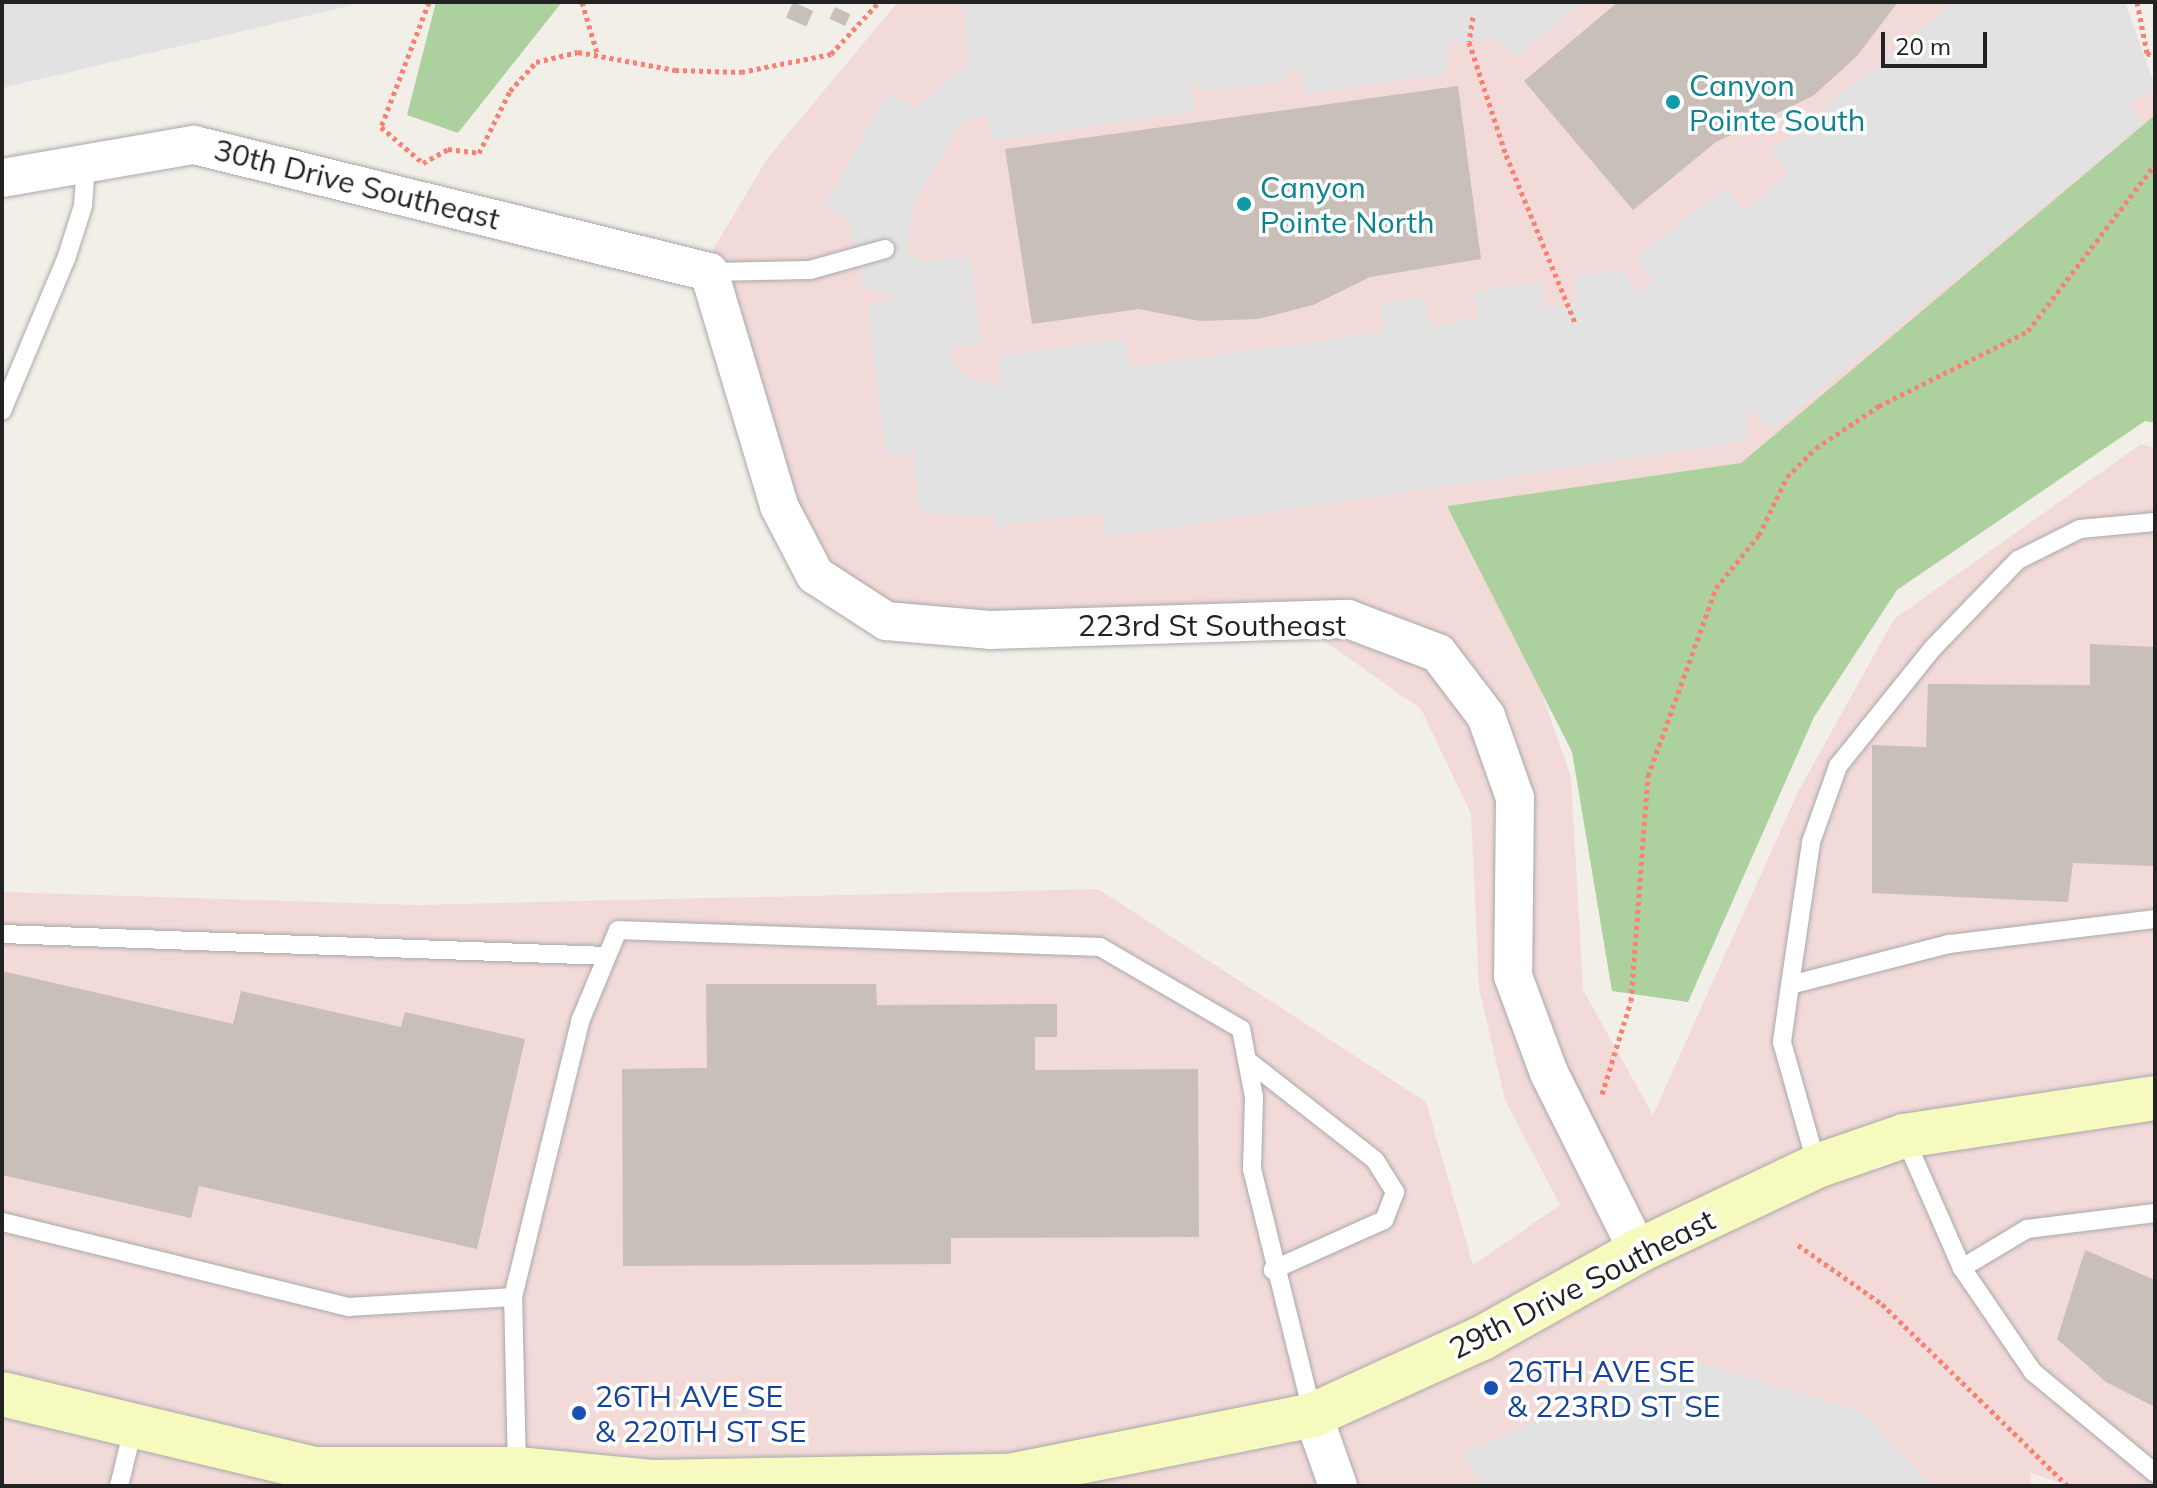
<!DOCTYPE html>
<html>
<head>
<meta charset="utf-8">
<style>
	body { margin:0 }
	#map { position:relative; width:2157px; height:1488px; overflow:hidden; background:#f2efe9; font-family:Mulish,sans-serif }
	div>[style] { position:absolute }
	.commercial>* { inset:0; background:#f2dad9 }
	.forest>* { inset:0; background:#add19e }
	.parking>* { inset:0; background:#e2e2e2 }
	.building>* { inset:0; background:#c7bfb8; transform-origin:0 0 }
	.path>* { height:5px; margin-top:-2.5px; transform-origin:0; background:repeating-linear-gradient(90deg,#fa8072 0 4px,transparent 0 8px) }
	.roads { filter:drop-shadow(0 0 2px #a9a9a9) drop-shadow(0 0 2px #a9a9a9) }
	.lane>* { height:18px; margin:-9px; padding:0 9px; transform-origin:9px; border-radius:9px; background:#fff }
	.street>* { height:38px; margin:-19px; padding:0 19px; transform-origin:19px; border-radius:19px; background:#fff }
	.secondary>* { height:44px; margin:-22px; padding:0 22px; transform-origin:22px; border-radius:22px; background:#f7fabf }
	.dots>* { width:22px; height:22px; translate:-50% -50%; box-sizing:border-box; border:4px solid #fff; border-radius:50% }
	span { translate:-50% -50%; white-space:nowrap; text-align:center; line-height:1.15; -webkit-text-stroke:7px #fff; paint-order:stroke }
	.culture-label { font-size:30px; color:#0d838f }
	.left { translate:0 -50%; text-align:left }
	.street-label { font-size:30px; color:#222 }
	.transit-label { font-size:30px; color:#164399 }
	.frame { position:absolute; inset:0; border:4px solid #222; pointer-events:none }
	.scale { position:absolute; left:1881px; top:32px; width:106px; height:36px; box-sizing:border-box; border:4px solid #222; border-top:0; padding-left:10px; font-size:24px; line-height:28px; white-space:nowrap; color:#222; -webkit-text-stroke:6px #fff; paint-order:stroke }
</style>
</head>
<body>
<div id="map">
	<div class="commercial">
		<div style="clip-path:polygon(898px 2px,2120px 2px,2155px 95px,2155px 126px,1745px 486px,1476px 506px,1571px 777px,1583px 990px,1653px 1115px,1798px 792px,1894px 619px,2141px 444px,2155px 448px,2155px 1486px,2069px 1486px,2031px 1473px,2030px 1486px,2px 1486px,2px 892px,417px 905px,1098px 889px,1426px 1102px,1473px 1265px,1560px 1205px,1505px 1100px,1479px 988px,1471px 814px,1421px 709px,1313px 633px,888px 624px,817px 573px,701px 270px,767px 159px)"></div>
	</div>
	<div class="forest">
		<div style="clip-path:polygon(436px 2px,562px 2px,458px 133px,407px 115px)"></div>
		<div style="clip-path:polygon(2155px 115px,2155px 423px,2145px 421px,1897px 590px,1814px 717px,1688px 1002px,1612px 991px,1572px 752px,1447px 506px,1741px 463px)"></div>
	</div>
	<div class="parking">
		<div style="clip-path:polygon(2px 2px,366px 2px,2px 88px)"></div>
		<div style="clip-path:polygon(965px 2px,1583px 2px,1516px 57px,1496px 40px,1448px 43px,1446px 74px,1305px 94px,1298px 66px,1279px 82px,1208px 91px,1192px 82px,1196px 111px,992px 141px,987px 114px,961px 123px,915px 201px,906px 247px,919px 261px,970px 257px,981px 344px,952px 347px,950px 353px,960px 372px,992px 387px,1001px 385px,999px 356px,1124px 338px,1131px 367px,1384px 332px,1380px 303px,1424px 297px,1430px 327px,1477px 318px,1474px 292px,1540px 282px,1544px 307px,1578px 303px,1575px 276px,1625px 271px,1636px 295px,1654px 281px,1636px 258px,1725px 188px,1745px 211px,1788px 173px,1771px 152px,1954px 2px,2125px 2px,2155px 86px,2128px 104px,2145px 122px,1770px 431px,1747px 406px,1747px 441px,1106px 537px,1102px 513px,996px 526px,994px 517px,930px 513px,917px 506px,914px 452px,886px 457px,867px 305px,893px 298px,862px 285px,848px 218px,824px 205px,888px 94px,916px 107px,967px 64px)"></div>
		<div style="clip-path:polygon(1678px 1356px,1862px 1412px,1933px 1486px,1447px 1486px,1479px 1481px,1462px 1454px)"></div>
	</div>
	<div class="building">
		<div style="left:793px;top:2px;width:22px;height:17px;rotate:24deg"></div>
		<div style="clip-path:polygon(1618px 2px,1898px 2px,1857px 56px,1813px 96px,1716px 142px,1633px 210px,1524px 81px)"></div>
		<div style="left:835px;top:7px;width:17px;height:13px;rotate:25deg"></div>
		<div style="clip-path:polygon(1458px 86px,1481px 259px,1370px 277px,1313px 305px,1258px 319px,1200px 321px,1139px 309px,1032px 324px,1005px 149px)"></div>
		<div style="clip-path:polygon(2090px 644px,2155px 647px,2155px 866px,2073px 863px,2068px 902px,1872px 893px,1872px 745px,1926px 747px,1928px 684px,2090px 685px)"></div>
		<div style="clip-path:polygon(2px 971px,233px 1024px,241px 991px,401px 1027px,405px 1012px,525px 1039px,477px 1249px,199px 1186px,191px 1218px,2px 1175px)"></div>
		<div style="clip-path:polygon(706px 984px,876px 984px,877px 1005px,1057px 1004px,1057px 1037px,1035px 1037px,1035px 1070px,1198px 1069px,1199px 1237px,951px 1238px,951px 1264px,623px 1266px,622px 1069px,707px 1068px)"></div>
		<div style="clip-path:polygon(2085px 1250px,2155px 1280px,2155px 1407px,2106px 1382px,2057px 1339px)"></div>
	</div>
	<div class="path">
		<div style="left:429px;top:2px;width:134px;rotate:111deg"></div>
		<div style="left:381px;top:127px;width:55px;rotate:40.6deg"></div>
		<div style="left:423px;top:163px;width:29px;rotate:-29deg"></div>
		<div style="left:448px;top:149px;width:31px;rotate:7deg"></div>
		<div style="left:479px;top:153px;width:69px;rotate:-63.4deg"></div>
		<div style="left:510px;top:91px;width:39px;rotate:-48deg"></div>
		<div style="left:536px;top:62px;width:43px;rotate:-13.4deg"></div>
		<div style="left:578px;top:52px;width:99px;rotate:10.5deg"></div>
		<div style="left:675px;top:70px;width:66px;rotate:1.7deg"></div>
		<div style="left:741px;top:72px;width:92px;rotate:-11.3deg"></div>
		<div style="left:831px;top:54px;width:71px;rotate:-47.3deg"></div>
		<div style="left:582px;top:2px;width:56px;rotate:73.5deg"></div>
		<div style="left:2137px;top:2px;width:52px;rotate:78.9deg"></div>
		<div style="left:2147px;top:53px;width:9px;rotate:27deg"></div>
		<div style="left:1473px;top:17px;width:25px;rotate:99deg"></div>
		<div style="left:1469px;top:42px;width:119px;rotate:71.9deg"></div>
		<div style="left:1506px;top:155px;width:181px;rotate:67.6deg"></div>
		<div style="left:1602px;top:1094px;width:97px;rotate:-72.7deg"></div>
		<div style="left:1631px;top:1001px;width:226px;rotate:-85.7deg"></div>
		<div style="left:1648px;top:776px;width:200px;rotate:-70.1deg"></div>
		<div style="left:1716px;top:588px;width:68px;rotate:-50.9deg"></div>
		<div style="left:1759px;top:535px;width:64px;rotate:-64.2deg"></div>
		<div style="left:1787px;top:477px;width:41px;rotate:-45deg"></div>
		<div style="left:1816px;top:448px;width:76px;rotate:-33.7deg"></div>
		<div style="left:1879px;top:406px;width:167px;rotate:-26.7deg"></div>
		<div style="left:2028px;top:331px;width:210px;rotate:-52.7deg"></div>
		<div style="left:1798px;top:1245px;width:103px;rotate:35.1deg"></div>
		<div style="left:1882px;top:1304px;width:260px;rotate:44.4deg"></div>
	</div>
	<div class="roads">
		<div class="lane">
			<div style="left:709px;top:272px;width:101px;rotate:-1.1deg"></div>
			<div style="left:810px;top:270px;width:78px;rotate:-15.6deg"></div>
			<div style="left:2px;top:411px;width:168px;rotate:-67.2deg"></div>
			<div style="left:67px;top:256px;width:52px;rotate:-72.3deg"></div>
			<div style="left:83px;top:206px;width:43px;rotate:-86deg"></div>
			<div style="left:2px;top:934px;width:605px;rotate:2.08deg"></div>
			<div style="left:1790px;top:985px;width:145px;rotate:-81.6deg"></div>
			<div style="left:1811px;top:842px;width:81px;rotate:-70.4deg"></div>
			<div style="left:1838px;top:766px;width:150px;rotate:-51.2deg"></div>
			<div style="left:1932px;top:649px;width:124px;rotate:-46deg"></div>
			<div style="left:2018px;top:560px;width:69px;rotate:-26.6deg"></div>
			<div style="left:2080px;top:529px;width:75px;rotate:-5.3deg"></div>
			<div style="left:1247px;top:1060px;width:162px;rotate:38deg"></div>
			<div style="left:1375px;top:1160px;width:38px;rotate:58deg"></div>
			<div style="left:1395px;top:1192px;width:30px;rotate:111deg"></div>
			<div style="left:1384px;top:1220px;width:122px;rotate:155.8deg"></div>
			<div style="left:1904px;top:1136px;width:144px;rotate:66.3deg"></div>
			<div style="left:1817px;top:1166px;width:129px;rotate:-105.8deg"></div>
			<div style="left:1782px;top:1042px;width:58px;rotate:-82deg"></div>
			<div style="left:1790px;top:985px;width:164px;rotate:-14.5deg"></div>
			<div style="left:1949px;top:944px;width:208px;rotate:-6.9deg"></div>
			<div style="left:2155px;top:1213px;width:129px;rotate:172.9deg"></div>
			<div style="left:2027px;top:1229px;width:76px;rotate:149deg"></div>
			<div style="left:1962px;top:1268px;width:126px;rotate:55.7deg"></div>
			<div style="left:2033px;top:1372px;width:158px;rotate:39.6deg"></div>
			<div style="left:2px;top:1222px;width:357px;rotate:13.8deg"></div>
			<div style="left:349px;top:1307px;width:164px;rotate:-3.5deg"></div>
			<div style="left:517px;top:1469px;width:172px;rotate:-91.3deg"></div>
			<div style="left:513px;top:1297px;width:286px;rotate:-76.3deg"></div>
			<div style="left:581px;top:1019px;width:96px;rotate:-67.4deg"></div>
			<div style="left:618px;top:930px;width:482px;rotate:2deg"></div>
			<div style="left:1100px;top:947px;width:163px;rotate:30.2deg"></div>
			<div style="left:1241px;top:1029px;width:69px;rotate:79.2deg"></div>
			<div style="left:1254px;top:1097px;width:72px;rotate:91.6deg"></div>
			<div style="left:1252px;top:1169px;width:253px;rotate:76.1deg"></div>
			<div style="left:119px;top:1486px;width:59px;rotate:-76.2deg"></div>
		</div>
		<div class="street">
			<div style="left:2px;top:178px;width:195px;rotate:-9.8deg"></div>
			<div style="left:194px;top:145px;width:530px;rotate:13.85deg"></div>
			<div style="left:709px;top:272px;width:244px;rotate:73.3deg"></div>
			<div style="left:779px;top:506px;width:78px;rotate:62.4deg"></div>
			<div style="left:815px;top:575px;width:85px;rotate:32.9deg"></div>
			<div style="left:886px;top:621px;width:104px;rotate:4.9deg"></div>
			<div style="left:990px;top:630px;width:358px;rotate:-1.8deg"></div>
			<div style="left:1348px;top:619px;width:96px;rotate:20.7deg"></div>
			<div style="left:1438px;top:653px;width:79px;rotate:52.7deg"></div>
			<div style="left:1486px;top:716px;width:87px;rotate:70.5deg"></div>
			<div style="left:1515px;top:798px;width:178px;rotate:90.6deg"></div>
			<div style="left:1513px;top:976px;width:103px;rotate:69.6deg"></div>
			<div style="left:1549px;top:1073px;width:199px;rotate:63.4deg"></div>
			<div style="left:1313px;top:1415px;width:75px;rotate:70.6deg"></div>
		</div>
		<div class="secondary">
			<div style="left:2px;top:1394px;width:321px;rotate:13.5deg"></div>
			<div style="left:314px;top:1469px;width:203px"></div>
			<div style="left:517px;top:1469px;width:135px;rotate:5.5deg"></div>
			<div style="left:651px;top:1482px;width:358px;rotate:-1deg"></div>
			<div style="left:1009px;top:1476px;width:310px;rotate:-11.3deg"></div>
			<div style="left:1313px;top:1415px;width:186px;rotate:-24.5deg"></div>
			<div style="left:1482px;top:1338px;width:179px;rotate:-29.1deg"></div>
			<div style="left:1638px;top:1251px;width:198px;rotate:-25.4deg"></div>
			<div style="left:1817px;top:1166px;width:92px;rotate:-19deg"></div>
			<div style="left:1904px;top:1136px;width:254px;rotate:-8.6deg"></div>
		</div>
	</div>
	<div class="dots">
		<div style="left:1673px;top:102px;background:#0f9aa8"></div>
		<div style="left:1244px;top:204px;background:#0f9aa8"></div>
		<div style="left:1491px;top:1388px;background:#1a4fb4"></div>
		<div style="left:579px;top:1413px;background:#1a4fb4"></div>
	</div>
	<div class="culture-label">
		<span class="left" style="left:1689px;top:102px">Canyon<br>Pointe South</span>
		<span class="left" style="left:1260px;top:204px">Canyon<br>Pointe North</span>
	</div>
	<div class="street-label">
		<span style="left:357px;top:184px;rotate:14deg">30th Drive Southeast</span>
		<span style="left:1212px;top:625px">223rd St Southeast</span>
		<span style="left:1582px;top:1284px;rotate:-27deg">29th Drive Southeast</span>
	</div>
	<div class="transit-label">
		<span class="left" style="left:1507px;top:1388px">26TH AVE SE<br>&amp; 223RD ST SE</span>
		<span class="left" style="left:595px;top:1413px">26TH AVE SE<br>&amp; 220TH ST SE</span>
	</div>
	<div class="frame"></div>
	<div class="scale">20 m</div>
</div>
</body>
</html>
